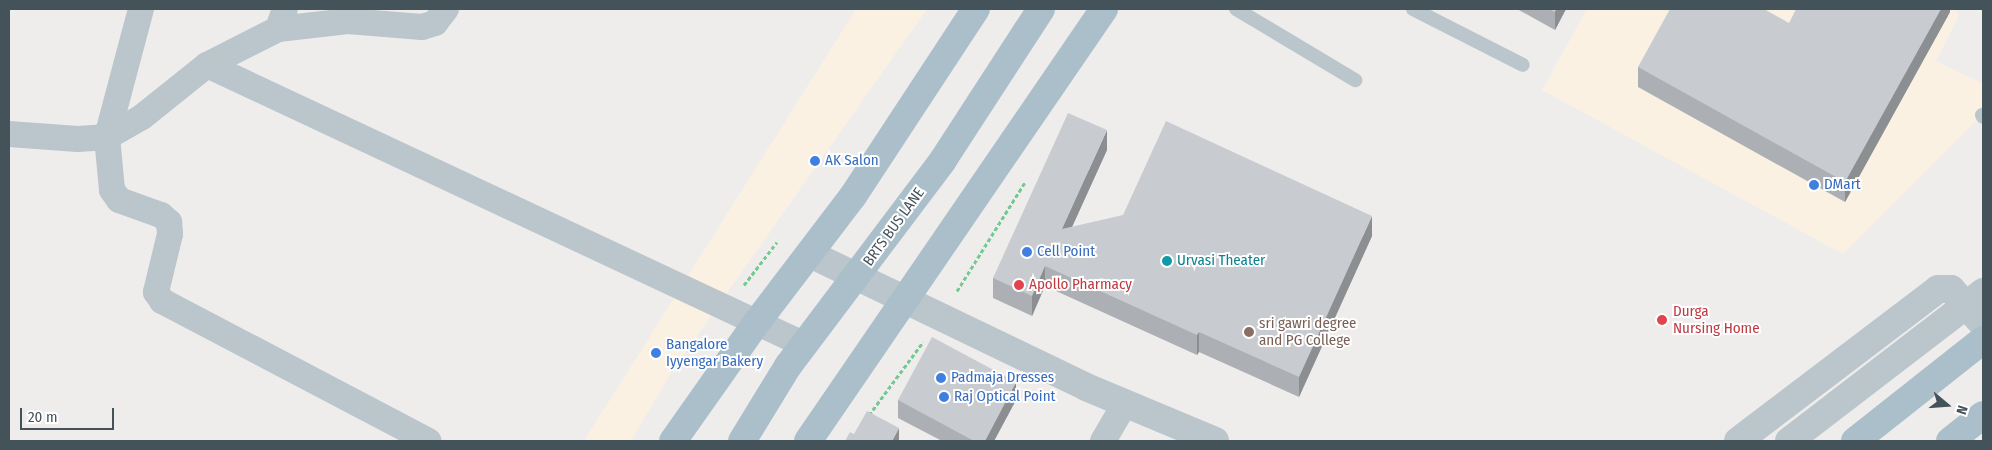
<!DOCTYPE html>
<html>
<head>
<meta charset="utf-8">
<style>
	body { margin:0 }
	#map { position:relative; width:1992px; height:450px; overflow:hidden; background:#efecec; font-family:"Fira Sans Condensed",sans-serif }
	div>[style] { position:absolute }
	.commercial>* { inset:0; background:#fbf1e3 }
	.path>* { height:3px; margin-top:-1.5px; transform-origin:0; background:repeating-linear-gradient(90deg,#72ca93 0 4px,transparent 0 6.5px) }
	.service>* { height:14px; margin:-7px; padding:0 7px; transform-origin:7px; border-radius:7px; background:#bac6cb }
	.minor>* { height:26px; margin:-13px; padding:0 13px; transform-origin:13px; border-radius:13px; background:#bac6cb }
	.tertiary>* { height:28px; margin:-14px; padding:0 14px; transform-origin:14px; border-radius:14px; background:#bac6cb }
	.primary>* { height:28px; margin:-14px; padding:0 14px; transform-origin:14px; border-radius:14px; background:#abbfcb }
	.wall>* { inset:0; background:#acafb4 }
	.shaded-wall>* { inset:0; background:#8c8f92 }
	.building>* { inset:0; background:#c8ccd1 }
	.dots>* { width:14px; height:14px; translate:-50% -50%; box-sizing:border-box; border:2px solid #fff; border-radius:50% }
	span { translate:-50% -50%; white-space:nowrap; text-align:center; line-height:1.15; -webkit-text-stroke:4px #fff; paint-order:stroke }
	.shop-label { font-size:15px; color:#366cbe }
	.left { translate:0 -50%; text-align:left }
	.street-label { font-size:15px; color:#445259 }
	.culture-label { font-size:15px; color:#0d838f }
	.health-label { font-size:15px; color:#be3a42 }
	.education-label { font-size:15px; color:#785e54 }
	.frame { position:absolute; inset:0; border:10px solid #445259; pointer-events:none }
	.north { position:absolute; left:1922px; top:380px; width:50px; height:50px; -webkit-text-stroke:4px #fff; paint-order:stroke; rotate:108deg; font-size:14px; font-weight:700; line-height:20px; text-align:center; color:#445259 }
	.north::after { content:''; display:block; margin:auto; width:18px; height:22px; background:#445259; clip-path:polygon(50% 0,100% 100%,50% 72%,0 100%) }
	.scale { position:absolute; left:20px; top:408px; width:94px; height:22px; box-sizing:border-box; border:2px solid #445259; border-top:0; padding-left:6px; font-size:15px; line-height:18px; white-space:nowrap; color:#445259; -webkit-text-stroke:4px #fff; paint-order:stroke }
</style>
</head>
<body>
<div id="map">
	<div class="commercial">
		<div style="clip-path:polygon(856px 9px,927px 9px,672px 371px,631px 441px,584px 441px)"></div>
		<div style="clip-path:polygon(1587px 9px,1954px 9px,1959px 15px,1936px 61px,1983px 84px,1983px 114px,1843px 254px,1542px 90px)"></div>
	</div>
	<div class="path">
		<div style="left:744px;top:285px;width:54px;rotate:-52.5deg"></div>
		<div style="left:957px;top:291px;width:128px;rotate:-58deg"></div>
		<div style="left:869px;top:415px;width:91px;rotate:-53.5deg"></div>
	</div>
	<div class="service">
		<div style="left:1236px;top:9px;width:139px;rotate:30.8deg"></div>
		<div style="left:1413px;top:9px;width:123px;rotate:27deg"></div>
		<div style="left:1982px;top:115px;width:2px;rotate:63deg"></div>
	</div>
	<div class="minor">
		<div style="left:141px;top:9px;width:132px;rotate:104.9deg"></div>
		<div style="left:107px;top:137px;width:53px;rotate:84.6deg"></div>
		<div style="left:112px;top:190px;width:12px;rotate:55deg"></div>
		<div style="left:119px;top:200px;width:45px;rotate:19.7deg"></div>
		<div style="left:161px;top:215px;width:11px;rotate:41deg"></div>
		<div style="left:169px;top:222px;width:12px;rotate:85deg"></div>
		<div style="left:170px;top:234px;width:60px;rotate:103.6deg"></div>
		<div style="left:156px;top:292px;width:11px;rotate:56deg"></div>
		<div style="left:162px;top:301px;width:301px;rotate:27.7deg"></div>
		<div style="left:278px;top:29px;width:70px;rotate:-6.5deg"></div>
		<div style="left:348px;top:21px;width:74px;rotate:4.6deg"></div>
		<div style="left:422px;top:27px;width:14px;rotate:-17deg"></div>
		<div style="left:435px;top:23px;width:18px;rotate:-52deg"></div>
		<div style="left:207px;top:65px;width:80px;rotate:-26.9deg"></div>
		<div style="left:278px;top:29px;width:21px;rotate:-71deg"></div>
		<div style="left:9px;top:134px;width:69px;rotate:4.1deg"></div>
		<div style="left:78px;top:139px;width:29px;rotate:-4deg"></div>
		<div style="left:107px;top:137px;width:40px;rotate:-29.7deg"></div>
		<div style="left:142px;top:117px;width:83px;rotate:-38.7deg"></div>
		<div style="left:207px;top:65px;width:660px;rotate:25.09deg"></div>
		<div style="left:1103px;top:441px;width:42px;rotate:-59.7deg"></div>
	</div>
	<div class="tertiary">
		<div style="left:810px;top:254px;width:306px;rotate:25.7deg"></div>
		<div style="left:1086px;top:387px;width:140px;rotate:22.7deg"></div>
		<div style="left:1738px;top:441px;width:251px;rotate:-37.2deg"></div>
		<div style="left:1938px;top:289px;width:13px"></div>
		<div style="left:1951px;top:289px;width:47px;rotate:47.6deg"></div>
		<div style="left:1789px;top:441px;width:245px;rotate:-37.5deg"></div>
	</div>
	<div class="primary">
		<div style="left:673px;top:441px;width:146px;rotate:-54.8deg"></div>
		<div style="left:757px;top:322px;width:158px;rotate:-52.7deg"></div>
		<div style="left:853px;top:196px;width:224px;rotate:-56.7deg"></div>
		<div style="left:742px;top:441px;width:88px;rotate:-58.5deg"></div>
		<div style="left:788px;top:366px;width:258px;rotate:-53deg"></div>
		<div style="left:943px;top:160px;width:180px;rotate:-57deg"></div>
		<div style="left:808px;top:441px;width:524px;rotate:-55.58deg"></div>
		<div style="left:1855px;top:441px;width:163px;rotate:-38.3deg"></div>
		<div style="left:1950px;top:441px;width:42px;rotate:-38.2deg"></div>
	</div>
	<div class="wall">
		<div style="clip-path:polygon(1517px 9px,1566px 9px,1555px 30px)"></div>
		<div style="clip-path:polygon(1950px 9px,1950px 12px,1845px 202px,1638px 87px,1638px 67px,1789px 23px)"></div>
		<div style="clip-path:polygon(1107px 150px,1072px 227px,1372px 236px,1299px 397px,1199px 352px,1197px 355px,1045px 286px,1032px 316px,993px 298px,993px 278px)"></div>
		<div style="clip-path:polygon(898px 400px,1016px 400px,994px 441px,942px 441px,898px 418px)"></div>
	</div>
	<div class="shaded-wall">
		<div style="clip-path:polygon(1556px 9px,1566px 9px,1555px 30px,1555px 12px)"></div>
		<div style="clip-path:polygon(1941px 9px,1950px 9px,1950px 12px,1845px 202px,1845px 182px)"></div>
		<div style="clip-path:polygon(1107px 130px,1107px 150px,1062px 249px,1062px 229px)"></div>
		<div style="clip-path:polygon(1372px 216px,1372px 236px,1299px 397px,1299px 377px)"></div>
		<div style="clip-path:polygon(1045px 266px,1045px 286px,1032px 316px,1032px 296px)"></div>
		<div style="clip-path:polygon(1199px 332px,1199px 352px,1197px 355px,1197px 335px)"></div>
		<div style="clip-path:polygon(1016px 382px,1016px 400px,994px 441px,985px 441px)"></div>
		<div style="clip-path:polygon(899px 428px,899px 441px,892px 441px)"></div>
	</div>
	<div class="building">
		<div style="clip-path:polygon(1549px 9px,1556px 9px,1555px 12px)"></div>
		<div style="clip-path:polygon(1670px 9px,1764px 9px,1789px 23px,1796px 9px,1941px 9px,1845px 182px,1638px 67px)"></div>
		<div style="clip-path:polygon(1068px 113px,1107px 130px,1062px 229px,1123px 215px,1166px 121px,1372px 216px,1299px 377px,1199px 332px,1197px 335px,1045px 266px,1032px 296px,993px 278px)"></div>
		<div style="clip-path:polygon(932px 337px,1016px 382px,985px 441px,974px 441px,898px 400px)"></div>
		<div style="clip-path:polygon(867px 411px,899px 428px,892px 441px,845px 441px,850px 432px,854px 434px)"></div>
	</div>
	<div class="dots">
		<div style="left:815px;top:161px;background:#3f7fe0"></div>
		<div style="left:1814px;top:185px;background:#3f7fe0"></div>
		<div style="left:1027px;top:252px;background:#3f7fe0"></div>
		<div style="left:1167px;top:261px;background:#0f9aa8"></div>
		<div style="left:1019px;top:285px;background:#e0444e"></div>
		<div style="left:1662px;top:320px;background:#e0444e"></div>
		<div style="left:1249px;top:332px;background:#8d6e63"></div>
		<div style="left:656px;top:353px;background:#3f7fe0"></div>
		<div style="left:941px;top:378px;background:#3f7fe0"></div>
		<div style="left:944px;top:397px;background:#3f7fe0"></div>
	</div>
	<div class="shop-label">
		<span class="left" style="left:825px;top:161px">AK Salon</span>
		<span class="left" style="left:1824px;top:185px">DMart</span>
		<span class="left" style="left:1037px;top:252px">Cell Point</span>
		<span class="left" style="left:666px;top:353px">Bangalore<br>Iyyengar Bakery</span>
		<span class="left" style="left:951px;top:378px">Padmaja Dresses</span>
		<span class="left" style="left:954px;top:397px">Raj Optical Point</span>
	</div>
	<div class="street-label">
		<span style="left:894px;top:227px;rotate:-54deg">BRTS BUS LANE</span>
	</div>
	<div class="culture-label">
		<span class="left" style="left:1177px;top:261px">Urvasi Theater</span>
	</div>
	<div class="health-label">
		<span class="left" style="left:1029px;top:285px">Apollo Pharmacy</span>
		<span class="left" style="left:1673px;top:320px">Durga<br>Nursing Home</span>
	</div>
	<div class="education-label">
		<span class="left" style="left:1259px;top:332px">sri gawri degree<br>and PG College</span>
	</div>
	<div class="frame"></div>
	<div class="north">N</div>
	<div class="scale">20 m</div>
</div>
</body>
</html>
